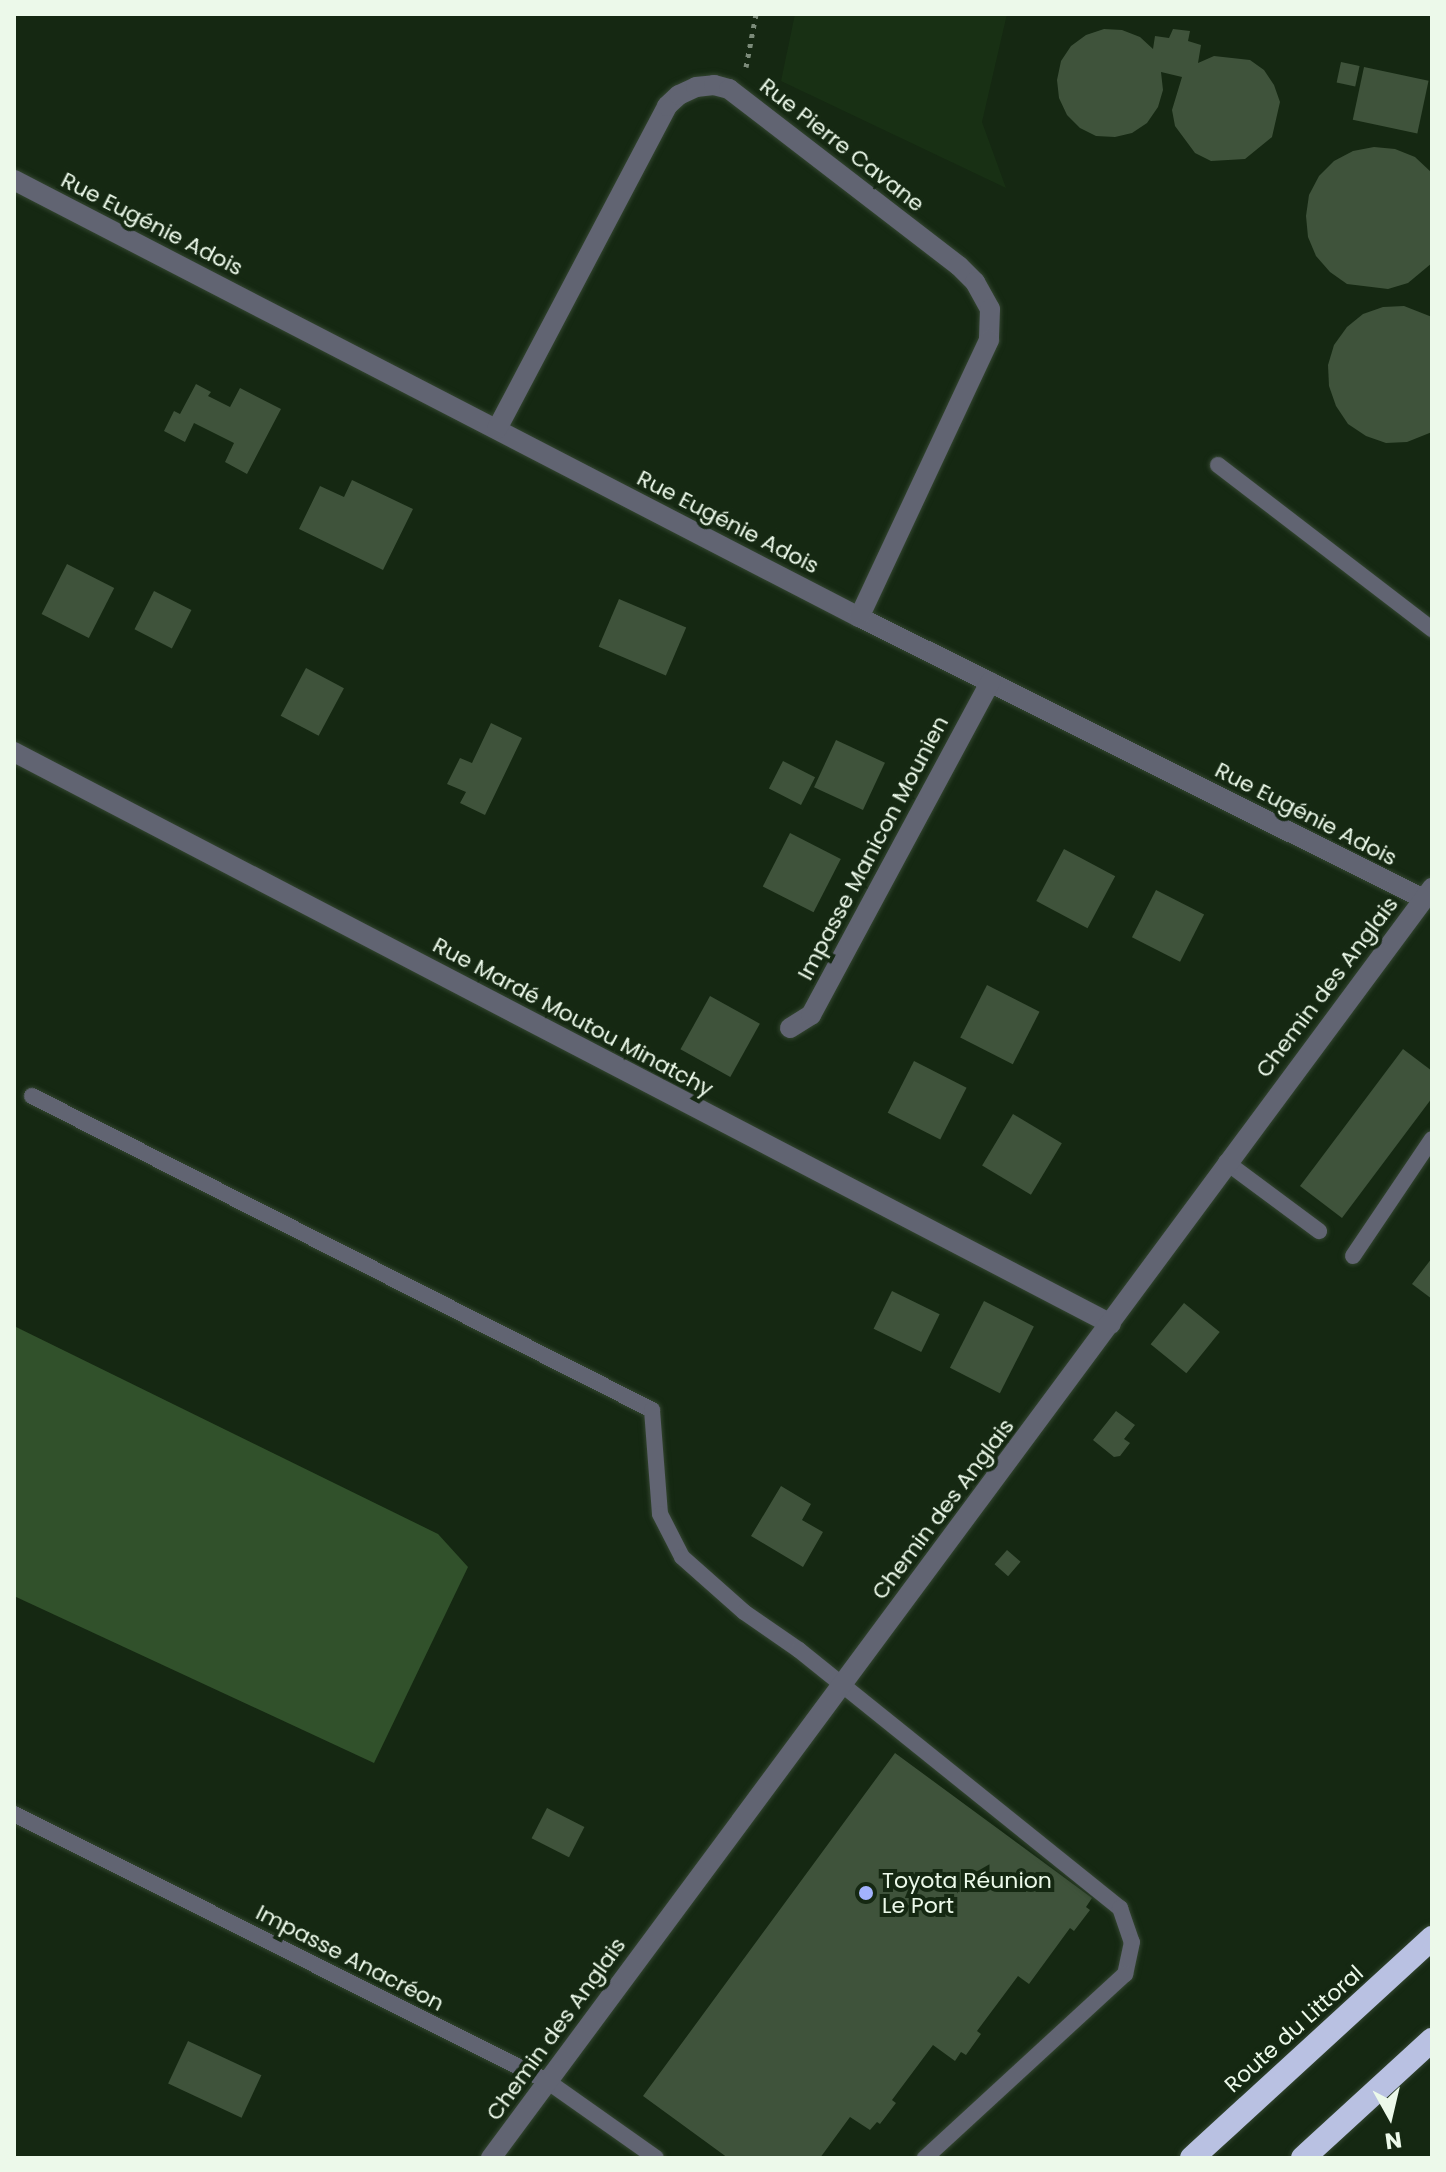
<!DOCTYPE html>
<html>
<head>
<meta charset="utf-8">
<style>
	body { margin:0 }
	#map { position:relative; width:1446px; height:2172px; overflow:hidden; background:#152812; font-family:Poppins,sans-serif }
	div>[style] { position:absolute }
	.built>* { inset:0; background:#183014 }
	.green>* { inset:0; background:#31512b }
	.building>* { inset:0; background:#3f533b; transform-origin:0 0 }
	.path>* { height:5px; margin-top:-2.5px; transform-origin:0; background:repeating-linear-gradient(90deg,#7b8b79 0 4px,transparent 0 10px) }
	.roads { filter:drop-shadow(0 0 2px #334530) drop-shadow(0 0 2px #334530) }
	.lane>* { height:16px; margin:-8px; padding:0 8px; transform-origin:8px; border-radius:8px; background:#616472 }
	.street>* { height:20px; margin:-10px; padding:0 10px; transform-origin:10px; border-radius:10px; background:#616472 }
	.highway>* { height:24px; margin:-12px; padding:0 12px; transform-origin:12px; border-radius:12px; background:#b9c1e2 }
	.dots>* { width:22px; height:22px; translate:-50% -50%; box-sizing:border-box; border:4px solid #152812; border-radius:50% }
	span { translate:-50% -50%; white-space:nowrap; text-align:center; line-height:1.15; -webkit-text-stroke:8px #152812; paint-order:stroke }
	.street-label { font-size:22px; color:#ecf9ea }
	.poi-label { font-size:22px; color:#ecf9ea }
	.left { translate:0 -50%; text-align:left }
	.frame { position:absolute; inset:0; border:16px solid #ecf9ea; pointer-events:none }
	.north { position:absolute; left:1350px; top:2076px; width:80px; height:80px; -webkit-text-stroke:6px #152812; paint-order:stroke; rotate:172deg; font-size:22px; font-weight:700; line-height:32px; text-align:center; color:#ecf9ea }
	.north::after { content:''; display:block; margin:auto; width:28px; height:36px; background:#ecf9ea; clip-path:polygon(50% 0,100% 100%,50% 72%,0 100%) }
</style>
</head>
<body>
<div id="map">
	<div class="built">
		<div style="clip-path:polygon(795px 14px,1007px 14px,982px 122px,1006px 188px,781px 81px)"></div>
	</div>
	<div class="green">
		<div style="clip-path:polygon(14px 1326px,438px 1534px,468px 1567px,374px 1763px,14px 1596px)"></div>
	</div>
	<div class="building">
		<div style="clip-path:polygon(1104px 29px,1122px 30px,1140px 37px,1153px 49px,1155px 36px,1169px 38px,1173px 29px,1190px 31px,1188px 41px,1201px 45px,1198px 63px,1214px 56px,1250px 60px,1264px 70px,1274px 85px,1280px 102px,1272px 137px,1245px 159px,1211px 161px,1195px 153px,1175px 126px,1172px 110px,1182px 77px,1161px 72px,1163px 90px,1158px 107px,1147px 123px,1132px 133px,1115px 137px,1096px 136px,1080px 128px,1067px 115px,1059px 98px,1057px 80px,1061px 61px,1071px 46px,1086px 35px)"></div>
		<div style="left:1341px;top:62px;width:19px;height:21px;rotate:12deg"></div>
		<div style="left:1364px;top:67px;width:66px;height:54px;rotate:12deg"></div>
		<div style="clip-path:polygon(1374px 147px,1395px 149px,1415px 157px,1432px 173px,1432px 263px,1408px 283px,1388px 289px,1347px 284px,1330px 272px,1316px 256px,1308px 237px,1306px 216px,1309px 195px,1319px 176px,1334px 161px,1353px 151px)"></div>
		<div style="clip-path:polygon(1404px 306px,1432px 317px,1432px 432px,1407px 442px,1386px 443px,1366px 436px,1348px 424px,1336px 406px,1329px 386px,1328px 365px,1334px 345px,1347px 327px,1363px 314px,1383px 307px)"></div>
		<div style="clip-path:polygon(196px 384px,211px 392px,208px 396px,230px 407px,240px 388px,281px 409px,247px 474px,225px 462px,234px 443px,194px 423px,185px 442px,164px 431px,174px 411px,180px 414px)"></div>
		<div style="clip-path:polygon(352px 480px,413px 509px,383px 570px,299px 529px,320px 486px,344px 497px)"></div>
		<div style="left:67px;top:564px;width:53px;height:56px;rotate:27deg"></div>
		<div style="left:154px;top:591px;width:42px;height:43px;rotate:27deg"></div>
		<div style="left:619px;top:599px;width:73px;height:52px;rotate:23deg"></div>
		<div style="left:306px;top:668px;width:43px;height:54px;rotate:28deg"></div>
		<div style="clip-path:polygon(491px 723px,522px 738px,485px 815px,460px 803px,466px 792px,447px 784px,460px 758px,472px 763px)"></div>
		<div style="left:836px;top:740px;width:54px;height:52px;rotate:25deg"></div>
		<div style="left:783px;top:761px;width:36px;height:31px;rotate:27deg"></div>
		<div style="left:790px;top:833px;width:57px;height:60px;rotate:27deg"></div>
		<div style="left:1064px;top:849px;width:58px;height:59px;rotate:28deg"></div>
		<div style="left:1156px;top:890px;width:54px;height:53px;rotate:27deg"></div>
		<div style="left:987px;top:985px;width:59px;height:59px;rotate:27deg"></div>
		<div style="left:710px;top:996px;width:57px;height:61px;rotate:29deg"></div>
		<div style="clip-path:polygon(1403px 1049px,1432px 1071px,1432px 1098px,1342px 1218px,1300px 1186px)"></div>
		<div style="left:914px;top:1061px;width:59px;height:58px;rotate:27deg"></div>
		<div style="left:1013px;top:1114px;width:57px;height:60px;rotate:31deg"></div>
		<div style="clip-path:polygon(1432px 1258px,1432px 1299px,1412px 1284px)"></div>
		<div style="left:892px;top:1291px;width:53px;height:42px;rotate:26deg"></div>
		<div style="left:984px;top:1301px;width:56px;height:75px;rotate:27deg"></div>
		<div style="left:1184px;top:1303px;width:46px;height:53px;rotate:39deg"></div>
		<div style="clip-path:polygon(1116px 1411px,1135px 1425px,1124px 1439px,1130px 1443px,1120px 1456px,1114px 1457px,1093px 1440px)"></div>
		<div style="clip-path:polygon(781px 1486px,811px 1504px,802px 1520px,823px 1532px,803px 1567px,751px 1536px)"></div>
		<div style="left:1007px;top:1550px;width:18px;height:19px;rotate:41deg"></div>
		<div style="clip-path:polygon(895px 1753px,1092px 1898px,1086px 1907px,1090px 1910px,1074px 1931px,1070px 1928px,1029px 1984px,1018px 1976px,977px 2031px,981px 2034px,966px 2055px,961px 2052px,955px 2061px,933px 2045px,892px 2100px,896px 2103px,880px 2124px,877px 2122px,870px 2130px,850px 2117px,820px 2158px,728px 2158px,643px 2096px)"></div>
		<div style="left:547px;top:1808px;width:42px;height:34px;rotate:27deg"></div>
		<div style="left:188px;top:2041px;width:81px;height:47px;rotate:25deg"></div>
	</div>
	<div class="path">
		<div style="left:746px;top:67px;width:54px;rotate:-79.3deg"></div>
	</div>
	<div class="roads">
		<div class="lane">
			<div style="left:1218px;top:465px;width:270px;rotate:37.5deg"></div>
			<div style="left:32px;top:1096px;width:695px;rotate:26.86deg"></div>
			<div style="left:652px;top:1410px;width:104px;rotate:85.6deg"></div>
			<div style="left:660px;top:1514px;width:48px;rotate:62.9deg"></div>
			<div style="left:682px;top:1557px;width:83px;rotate:41.6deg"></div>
			<div style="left:744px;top:1612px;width:67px;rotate:34.6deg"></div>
			<div style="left:799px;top:1650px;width:412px;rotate:38.8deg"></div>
			<div style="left:1120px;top:1908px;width:36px;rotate:71deg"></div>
			<div style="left:1132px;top:1942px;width:33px;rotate:102deg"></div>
			<div style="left:1125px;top:1974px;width:272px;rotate:137.4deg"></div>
			<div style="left:1226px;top:1162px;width:116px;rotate:36.6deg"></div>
			<div style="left:1353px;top:1256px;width:141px;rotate:-56deg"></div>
			<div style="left:14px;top:1814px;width:596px;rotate:26.61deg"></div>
			<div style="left:547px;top:2081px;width:133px;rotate:35.2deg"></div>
		</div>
		<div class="street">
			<div style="left:14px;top:180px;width:951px;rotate:27.35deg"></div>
			<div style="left:859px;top:617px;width:631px;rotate:26.52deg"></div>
			<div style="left:497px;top:429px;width:365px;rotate:-62.2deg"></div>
			<div style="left:667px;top:106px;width:16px;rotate:-43deg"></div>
			<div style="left:679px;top:95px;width:19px;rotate:-25deg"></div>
			<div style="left:696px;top:87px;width:18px;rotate:-6deg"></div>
			<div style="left:714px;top:85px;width:16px;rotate:15deg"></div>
			<div style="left:729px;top:89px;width:290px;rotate:37.6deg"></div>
			<div style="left:959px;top:266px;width:23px;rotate:45deg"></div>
			<div style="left:975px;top:282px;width:31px;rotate:61deg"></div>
			<div style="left:990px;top:309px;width:31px;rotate:92deg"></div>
			<div style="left:989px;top:340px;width:306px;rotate:115.1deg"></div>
			<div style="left:14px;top:752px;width:1237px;rotate:27.54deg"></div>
			<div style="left:790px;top:1028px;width:25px;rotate:-32deg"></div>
			<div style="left:811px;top:1015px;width:378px;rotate:-61.7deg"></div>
			<div style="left:491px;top:2158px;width:1581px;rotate:-53.46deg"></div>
		</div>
		<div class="highway">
			<div style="left:1192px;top:2158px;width:326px;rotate:-42.5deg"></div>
			<div style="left:1303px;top:2158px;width:175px;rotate:-42.5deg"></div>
		</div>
	</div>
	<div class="dots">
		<div style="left:866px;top:1893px;background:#a2b2fd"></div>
	</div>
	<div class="street-label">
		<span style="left:842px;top:145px;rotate:38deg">Rue Pierre Cavane</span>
		<span style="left:152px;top:224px;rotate:27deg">Rue Eugénie Adois</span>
		<span style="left:728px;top:522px;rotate:27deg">Rue Eugénie Adois</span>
		<span style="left:1306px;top:814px;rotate:27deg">Rue Eugénie Adois</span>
		<span style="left:873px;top:848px;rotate:-62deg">Impasse Manicon Mounien</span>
		<span style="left:1327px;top:987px;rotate:-53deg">Chemin des Anglais</span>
		<span style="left:573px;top:1017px;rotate:28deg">Rue Mardé Moutou Minatchy</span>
		<span style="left:943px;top:1509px;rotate:-53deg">Chemin des Anglais</span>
		<span style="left:350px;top:1958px;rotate:27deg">Impasse Anacréon</span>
		<span style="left:556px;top:2029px;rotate:-54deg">Chemin des Anglais</span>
		<span style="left:1294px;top:2029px;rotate:-42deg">Route du Littoral</span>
	</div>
	<div class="poi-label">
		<span class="left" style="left:882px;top:1893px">Toyota Réunion<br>Le Port</span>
	</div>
	<div class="frame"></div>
	<div class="north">N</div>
</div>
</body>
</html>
